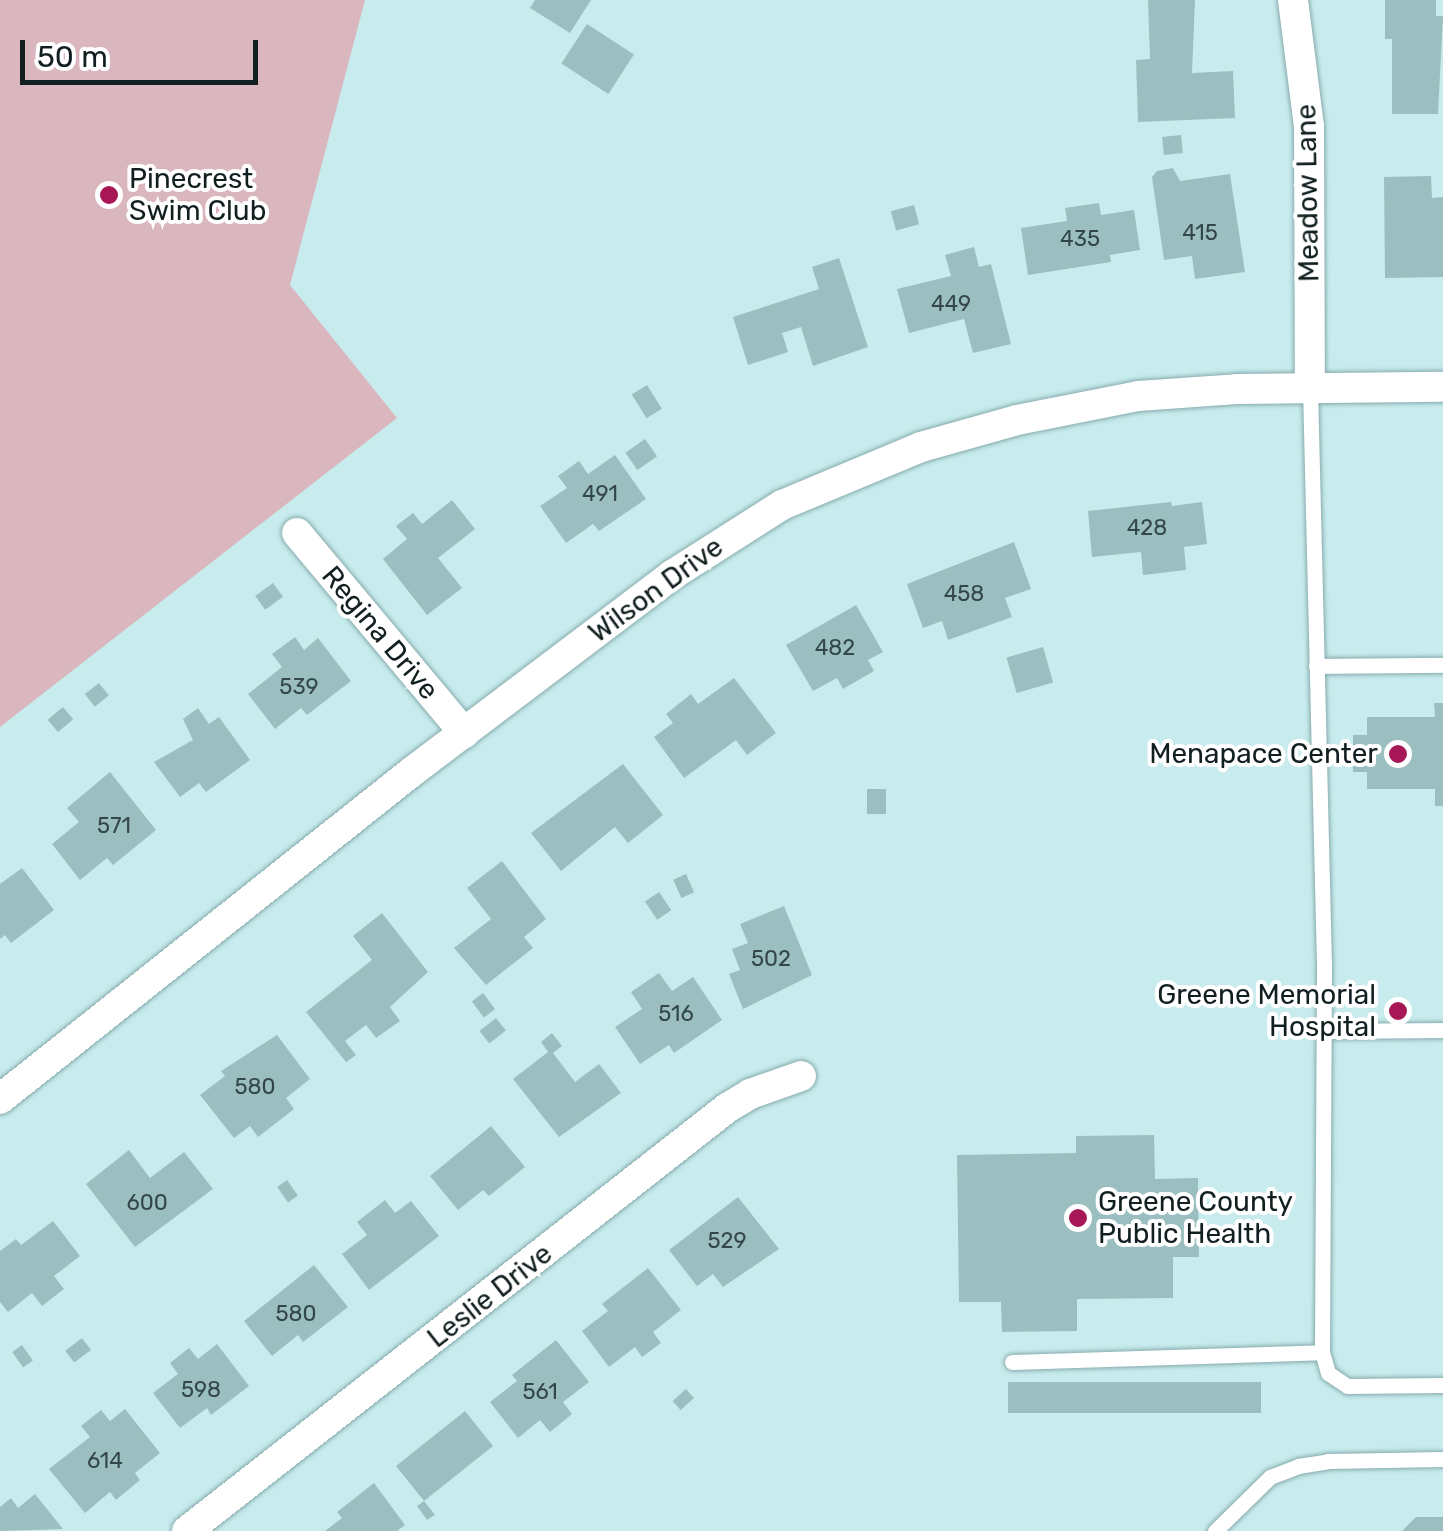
<!DOCTYPE html>
<html>
<head>
<meta charset="utf-8">
<style>
	body { margin:0 }
	#map { position:relative; width:1443px; height:1531px; overflow:hidden; background:#c8ecee; font-family:Rubik,sans-serif }
	div>[style] { position:absolute }
	.green>* { inset:0; background:#dab6be }
	.building>* { inset:0; background:#9bbfc0; transform-origin:0 0 }
	.roads { filter:drop-shadow(0 0 2px #87abac) drop-shadow(0 0 2px #87abac) }
	.service>* { height:15px; margin:-7.5px; padding:0 7.5px; transform-origin:7.5px; border-radius:7.5px; background:#fff }
	.minor>* { height:30px; margin:-15px; padding:0 15px; transform-origin:15px; border-radius:15px; background:#fff }
	.dots>* { width:28px; height:28px; translate:-50% -50%; box-sizing:border-box; border:5px solid #fff; border-radius:50% }
	span { translate:-50% -50%; white-space:nowrap; text-align:center; line-height:1.15; -webkit-text-stroke:8px #fff; paint-order:stroke }
	.number-label { font-size:22px; color:#344748 }
	.number-label span { -webkit-text-stroke-width:0 }
	.poi-label { font-size:28px; color:#121f20 }
	.left { translate:0 -50%; text-align:left }
	.right { translate:-100% -50%; text-align:right }
	.street-label { font-size:28px; color:#121f20 }
	.scale { position:absolute; left:20px; top:40px; width:238px; height:45px; box-sizing:border-box; border:5px solid #121f20; border-top:0; padding-left:12px; font-size:30px; line-height:35px; white-space:nowrap; color:#121f20; -webkit-text-stroke:8px #fff; paint-order:stroke }
</style>
</head>
<body>
<div id="map">
	<div class="green">
		<div style="clip-path:polygon(0 0,365px 0,290px 285px,397px 418px,0 727px)"></div>
	</div>
	<div class="building">
		<div style="clip-path:polygon(535px 0,591px 0,570px 33px,530px 8px)"></div>
		<div style="clip-path:polygon(1148px 0,1195px 0,1192px 73px,1233px 71px,1235px 118px,1138px 122px,1136px 60px,1150px 59px)"></div>
		<div style="clip-path:polygon(1385px 0,1436px 0,1436px 16px,1443px 16px,1438px 114px,1392px 114px,1392px 39px,1385px 39px)"></div>
		<div style="left:587px;top:24px;width:56px;height:47px;rotate:33deg"></div>
		<div style="left:1181px;top:135px;width:18px;height:19px;rotate:84deg"></div>
		<div style="clip-path:polygon(1173px 168px,1180px 181px,1230px 174px,1245px 272px,1195px 279px,1192px 256px,1164px 260px,1152px 177px,1157px 171px)"></div>
		<div style="clip-path:polygon(1431px 176px,1432px 198px,1443px 197px,1443px 277px,1385px 278px,1384px 177px)"></div>
		<div style="clip-path:polygon(1099px 203px,1101px 215px,1134px 210px,1140px 250px,1110px 255px,1111px 262px,1028px 275px,1021px 228px,1067px 221px,1065px 208px)"></div>
		<div style="left:914px;top:205px;width:20px;height:24px;rotate:75deg"></div>
		<div style="clip-path:polygon(974px 247px,979px 267px,991px 264px,1011px 344px,973px 353px,964px 319px,909px 333px,897px 289px,951px 276px,945px 255px)"></div>
		<div style="clip-path:polygon(839px 258px,868px 347px,813px 366px,801px 327px,782px 333px,788px 352px,748px 365px,733px 317px,819px 289px,812px 267px)"></div>
		<div style="left:647px;top:385px;width:28px;height:18px;rotate:58deg"></div>
		<div style="left:645px;top:439px;width:21px;height:24px;rotate:55deg"></div>
		<div style="clip-path:polygon(615px 455px,646px 499px,599px 531px,593px 524px,566px 543px,540px 506px,567px 488px,558px 476px,579px 461px,588px 474px)"></div>
		<div style="clip-path:polygon(452px 500px,475px 529px,438px 558px,462px 588px,427px 615px,383px 559px,407px 539px,396px 526px,413px 513px,422px 524px)"></div>
		<div style="clip-path:polygon(1171px 502px,1172px 506px,1202px 502px,1207px 544px,1184px 547px,1186px 570px,1143px 575px,1141px 552px,1092px 557px,1088px 511px)"></div>
		<div style="clip-path:polygon(1014px 542px,1031px 589px,1005px 598px,1012px 617px,948px 640px,942px 621px,923px 628px,907px 584px)"></div>
		<div style="left:273px;top:583px;width:17px;height:22px;rotate:54deg"></div>
		<div style="clip-path:polygon(856px 605px,883px 652px,868px 660px,874px 671px,843px 689px,837px 678px,813px 691px,786px 645px)"></div>
		<div style="clip-path:polygon(295px 637px,304px 650px,318px 638px,351px 681px,307px 715px,301px 708px,275px 729px,248px 694px,282px 667px,272px 654px)"></div>
		<div style="left:1043px;top:647px;width:37px;height:38px;rotate:74deg"></div>
		<div style="clip-path:polygon(734px 678px,776px 733px,747px 755px,736px 740px,684px 778px,654px 737px,673px 723px,666px 714px,691px 694px,698px 704px)"></div>
		<div style="left:99px;top:683px;width:16px;height:18px;rotate:52deg"></div>
		<div style="clip-path:polygon(1434px 703px,1443px 703px,1443px 806px,1435px 806px,1435px 789px,1367px 789px,1367px 772px,1353px 772px,1353px 735px,1367px 735px,1367px 717px,1435px 717px)"></div>
		<div style="left:63px;top:707px;width:16px;height:20px;rotate:50deg"></div>
		<div style="clip-path:polygon(198px 708px,209px 724px,219px 717px,250px 760px,206px 792px,199px 783px,180px 797px,154px 762px,193px 740px,183px 719px)"></div>
		<div style="clip-path:polygon(623px 764px,663px 815px,628px 843px,615px 827px,561px 871px,531px 833px)"></div>
		<div style="clip-path:polygon(110px 772px,156px 830px,113px 865px,107px 858px,80px 880px,52px 844px,79px 822px,67px 808px)"></div>
		<div style="left:867px;top:789px;width:19px;height:25px"></div>
		<div style="clip-path:polygon(502px 861px,546px 919px,524px 937px,533px 948px,486px 985px,454px 948px,491px 919px,467px 888px)"></div>
		<div style="clip-path:polygon(22px 868px,54px 910px,11px 943px,5px 935px,0 939px,0 884px)"></div>
		<div style="left:686px;top:874px;width:20px;height:14px;rotate:66deg"></div>
		<div style="left:659px;top:892px;width:22px;height:17px;rotate:56deg"></div>
		<div style="clip-path:polygon(784px 906px,812px 975px,743px 1009px,729px 974px,740px 970px,732px 949px,748px 943px,740px 924px)"></div>
		<div style="clip-path:polygon(382px 913px,428px 972px,390px 1007px,400px 1021px,376px 1038px,366px 1025px,345px 1041px,356px 1055px,346px 1062px,306px 1012px,372px 960px,353px 936px)"></div>
		<div style="clip-path:polygon(659px 973px,672px 991px,693px 977px,722px 1020px,674px 1053px,669px 1045px,640px 1064px,615px 1027px,642px 1009px,631px 992px)"></div>
		<div style="left:483px;top:993px;width:20px;height:14px;rotate:53deg"></div>
		<div style="left:496px;top:1018px;width:16px;height:21px;rotate:52deg"></div>
		<div style="clip-path:polygon(552px 1033px,562px 1046px,553px 1053px,575px 1082px,599px 1064px,621px 1093px,559px 1137px,513px 1079px,548px 1052px,541px 1042px)"></div>
		<div style="clip-path:polygon(277px 1035px,310px 1079px,286px 1098px,294px 1109px,258px 1137px,250px 1126px,234px 1138px,200px 1095px,225px 1076px,221px 1071px)"></div>
		<div style="clip-path:polygon(491px 1126px,525px 1167px,489px 1196px,483px 1190px,458px 1210px,430px 1176px)"></div>
		<div style="clip-path:polygon(1154px 1135px,1155px 1179px,1198px 1178px,1199px 1257px,1173px 1257px,1173px 1298px,1077px 1299px,1077px 1331px,1002px 1332px,1001px 1302px,959px 1302px,957px 1155px,1076px 1153px,1076px 1136px)"></div>
		<div style="clip-path:polygon(129px 1150px,150px 1178px,184px 1152px,213px 1189px,135px 1247px,86px 1184px)"></div>
		<div style="left:287px;top:1180px;width:19px;height:12px;rotate:55deg"></div>
		<div style="clip-path:polygon(738px 1197px,779px 1249px,723px 1287px,713px 1274px,697px 1286px,669px 1250px)"></div>
		<div style="clip-path:polygon(385px 1200px,395px 1213px,411px 1201px,439px 1236px,369px 1290px,342px 1254px,367px 1235px,357px 1222px)"></div>
		<div style="clip-path:polygon(53px 1221px,80px 1256px,54px 1276px,64px 1289px,42px 1306px,32px 1293px,8px 1312px,0 1302px,0 1251px,16px 1239px,21px 1245px)"></div>
		<div style="clip-path:polygon(314px 1265px,348px 1307px,303px 1342px,298px 1335px,272px 1356px,244px 1321px)"></div>
		<div style="clip-path:polygon(648px 1268px,681px 1310px,653px 1332px,661px 1343px,642px 1357px,635px 1347px,609px 1367px,582px 1331px,608px 1311px,602px 1304px)"></div>
		<div style="left:82px;top:1338px;width:15px;height:21px;rotate:53deg"></div>
		<div style="clip-path:polygon(556px 1340px,589px 1382px,563px 1402px,572px 1414px,550px 1432px,540px 1420px,518px 1438px,490px 1402px,517px 1381px,512px 1375px)"></div>
		<div style="clip-path:polygon(217px 1344px,249px 1386px,211px 1415px,207px 1408px,180px 1428px,153px 1393px,178px 1374px,170px 1363px,189px 1348px,198px 1359px)"></div>
		<div style="left:22px;top:1345px;width:19px;height:12px;rotate:55deg"></div>
		<div style="left:1261px;top:1382px;width:31px;height:253px;rotate:90deg"></div>
		<div style="left:686px;top:1389px;width:12px;height:18px;rotate:48deg"></div>
		<div style="clip-path:polygon(125px 1409px,160px 1453px,135px 1473px,140px 1480px,116px 1500px,110px 1492px,85px 1513px,49px 1469px,90px 1437px,81px 1426px,101px 1410px,110px 1421px)"></div>
		<div style="clip-path:polygon(465px 1411px,493px 1446px,424px 1501px,435px 1515px,427px 1520px,417px 1506px,424px 1501px,396px 1466px)"></div>
		<div style="clip-path:polygon(374px 1483px,405px 1525px,397px 1531px,325px 1531px,342px 1518px,337px 1512px)"></div>
		<div style="clip-path:polygon(35px 1494px,63px 1529px,0 1531px,0 1507px,11px 1498px,18px 1508px)"></div>
		<div style="clip-path:polygon(1416px 1517px,1443px 1517px,1443px 1531px,1402px 1531px)"></div>
	</div>
	<div class="roads">
		<div class="service">
			<div style="left:1310px;top:388px;width:579px;rotate:88.61deg"></div>
			<div style="left:1324px;top:967px;width:385px;rotate:90.3deg"></div>
			<div style="left:1322px;top:1352px;width:22px;rotate:74deg"></div>
			<div style="left:1328px;top:1373px;width:23px;rotate:34deg"></div>
			<div style="left:1347px;top:1386px;width:96px;rotate:-0.6deg"></div>
			<div style="left:1316px;top:666px;width:127px;rotate:-0.5deg"></div>
			<div style="left:1324px;top:1031px;width:119px;rotate:-0.5deg"></div>
			<div style="left:1012px;top:1362px;width:310px;rotate:-1.8deg"></div>
			<div style="left:1215px;top:1531px;width:77px;rotate:-44.5deg"></div>
			<div style="left:1270px;top:1477px;width:30px;rotate:-21deg"></div>
			<div style="left:1298px;top:1466px;width:30px;rotate:-9deg"></div>
			<div style="left:1328px;top:1461px;width:115px;rotate:-1deg"></div>
		</div>
		<div class="minor">
			<div style="left:1293px;top:0;width:127px;rotate:82.8deg"></div>
			<div style="left:1309px;top:126px;width:262px;rotate:89.8deg"></div>
			<div style="left:297px;top:533px;width:261px;rotate:50.1deg"></div>
			<div style="left:0;top:1099px;width:527px;rotate:-38.46deg"></div>
			<div style="left:413px;top:771px;width:325px;rotate:-37.1deg"></div>
			<div style="left:672px;top:575px;width:130px;rotate:-32.5deg"></div>
			<div style="left:782px;top:505px;width:151px;rotate:-22.6deg"></div>
			<div style="left:921px;top:447px;width:100px;rotate:-15.7deg"></div>
			<div style="left:1017px;top:420px;width:123px;rotate:-11.2deg"></div>
			<div style="left:1138px;top:396px;width:99px;rotate:-4deg"></div>
			<div style="left:1237px;top:389px;width:206px;rotate:-0.6deg"></div>
			<div style="left:187px;top:1531px;width:686px;rotate:-38.07deg"></div>
			<div style="left:727px;top:1108px;width:27px;rotate:-31deg"></div>
			<div style="left:750px;top:1094px;width:54px;rotate:-19.4deg"></div>
		</div>
	</div>
	<div class="dots">
		<div style="left:109px;top:195px;background:#a71756"></div>
		<div style="left:1398px;top:754px;background:#a71756"></div>
		<div style="left:1398px;top:1011px;background:#a71756"></div>
		<div style="left:1078px;top:1218px;background:#a71756"></div>
	</div>
	<div class="number-label">
		<span style="left:1200px;top:233px">415</span>
		<span style="left:1080px;top:239px">435</span>
		<span style="left:951px;top:304px">449</span>
		<span style="left:600px;top:494px">491</span>
		<span style="left:1147px;top:528px">428</span>
		<span style="left:964px;top:594px">458</span>
		<span style="left:835px;top:648px">482</span>
		<span style="left:299px;top:687px">539</span>
		<span style="left:114px;top:826px">571</span>
		<span style="left:771px;top:959px">502</span>
		<span style="left:676px;top:1014px">516</span>
		<span style="left:255px;top:1087px">580</span>
		<span style="left:147px;top:1203px">600</span>
		<span style="left:727px;top:1241px">529</span>
		<span style="left:296px;top:1314px">580</span>
		<span style="left:201px;top:1390px">598</span>
		<span style="left:540px;top:1392px">561</span>
		<span style="left:105px;top:1461px">614</span>
	</div>
	<div class="poi-label">
		<span class="left" style="left:129px;top:195px">Pinecrest<br>Swim Club</span>
		<span class="right" style="left:1378px;top:754px">Menapace Center</span>
		<span class="right" style="left:1376px;top:1011px">Greene Memorial<br>Hospital</span>
		<span class="left" style="left:1098px;top:1218px">Greene County<br>Public Health</span>
	</div>
	<div class="street-label">
		<span style="left:1308px;top:193px;rotate:-91deg">Meadow Lane</span>
		<span style="left:656px;top:590px;rotate:-36deg">Wilson Drive</span>
		<span style="left:380px;top:633px;rotate:50deg">Regina Drive</span>
		<span style="left:490px;top:1296px;rotate:-38deg">Leslie Drive</span>
	</div>
	<div class="scale">50 m</div>
</div>
</body>
</html>
